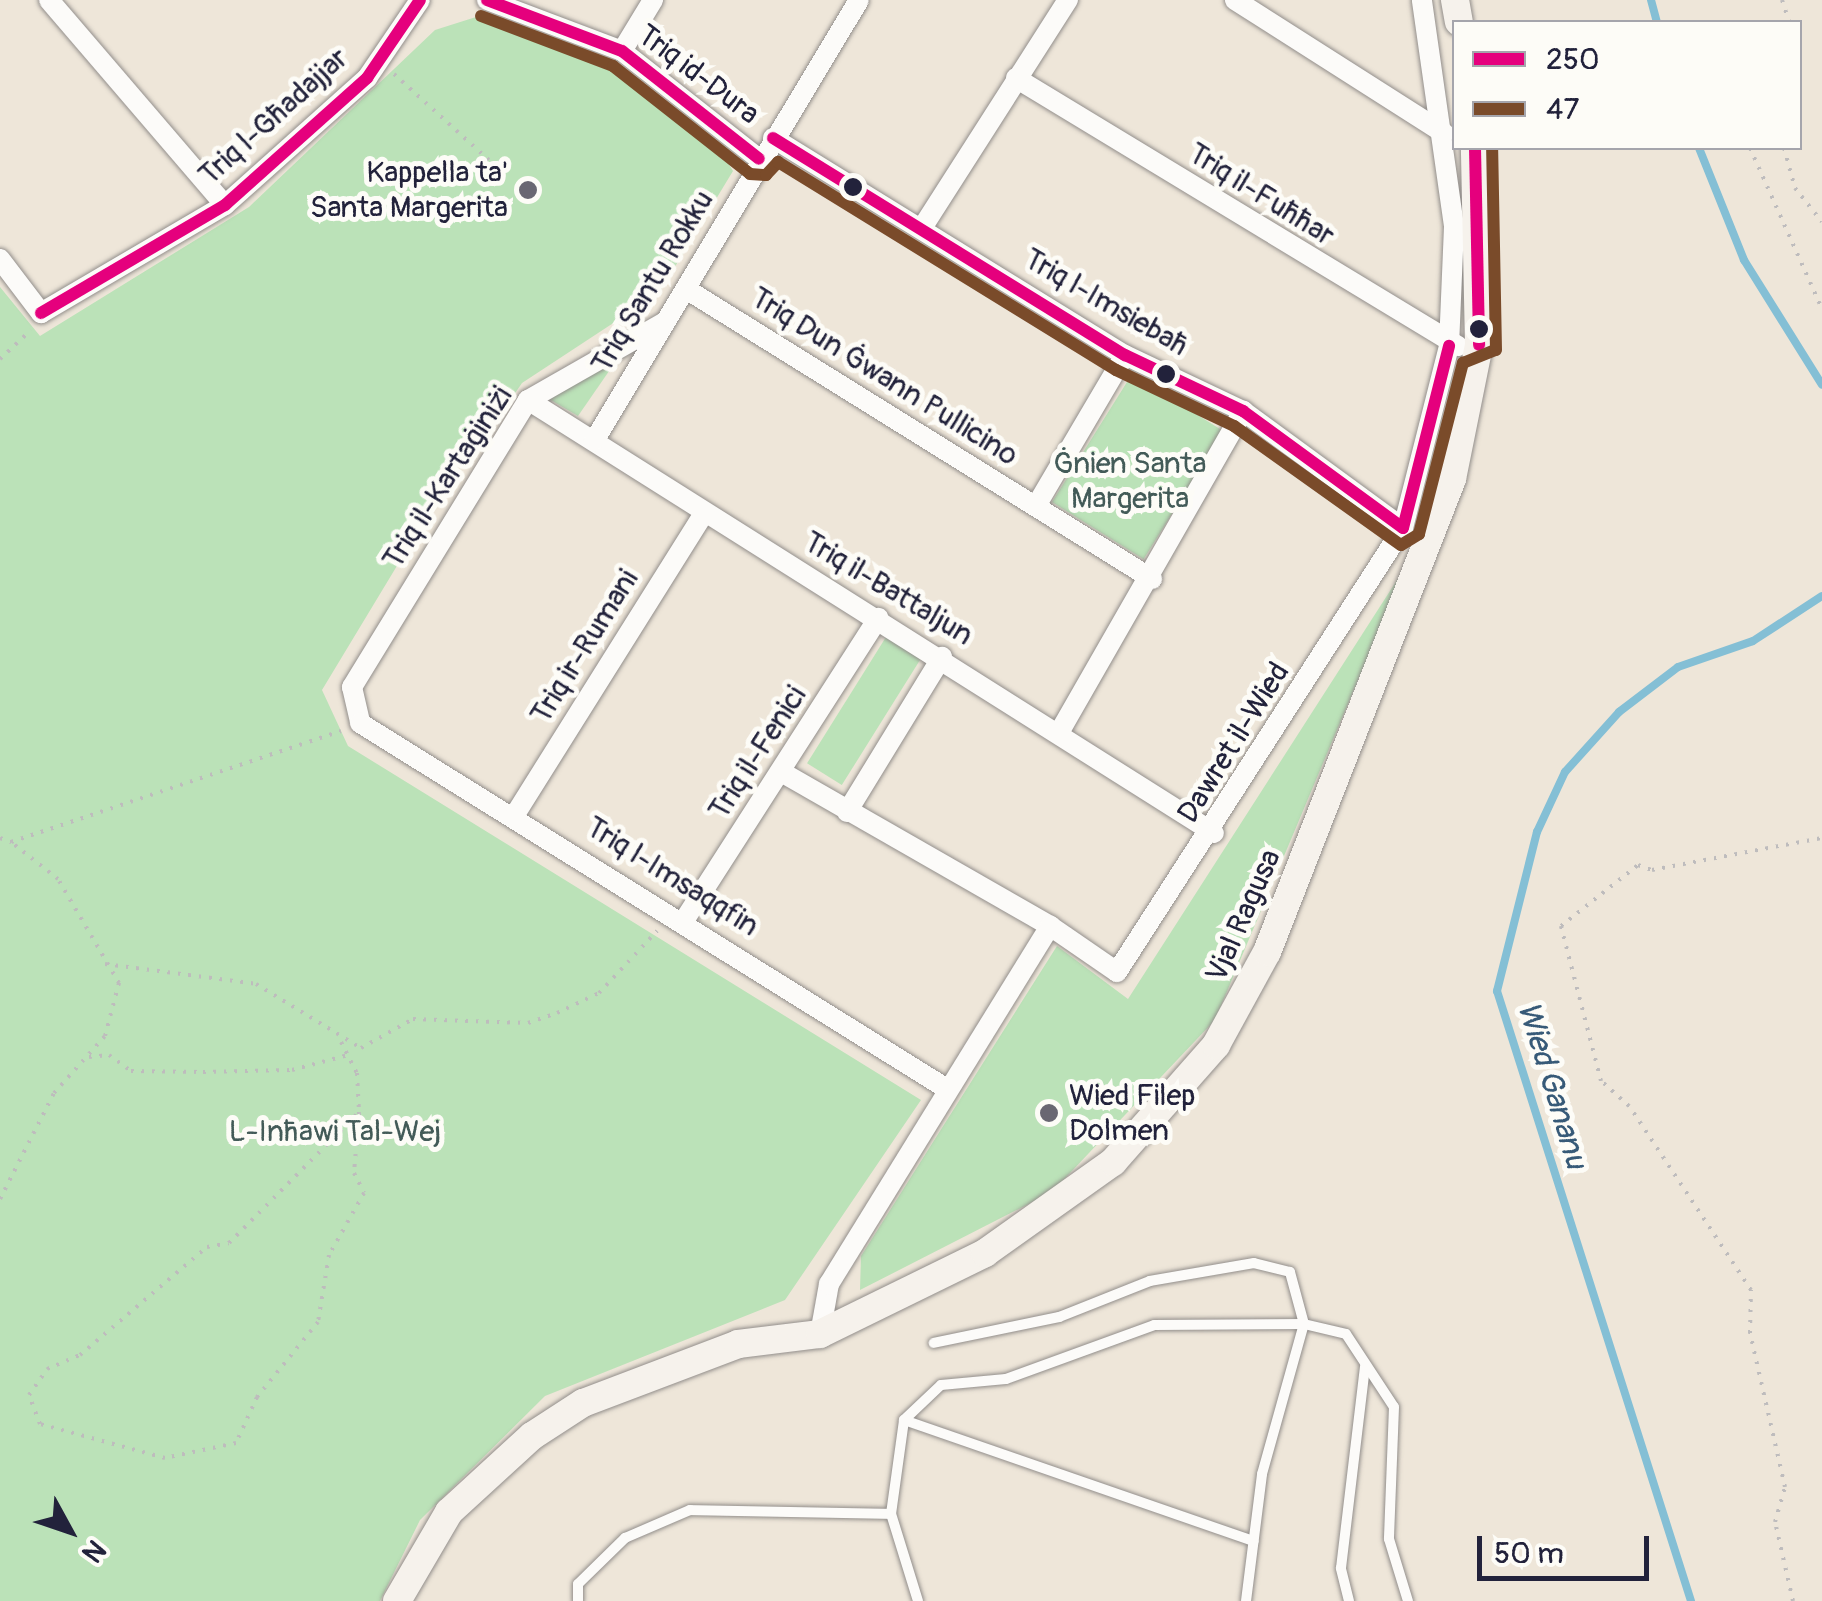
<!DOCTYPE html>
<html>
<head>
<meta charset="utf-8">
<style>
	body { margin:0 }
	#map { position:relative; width:1822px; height:1601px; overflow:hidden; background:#eee6d9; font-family:Pangolin,sans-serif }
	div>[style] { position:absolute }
	.green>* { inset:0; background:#bbe2b8; transform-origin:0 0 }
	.stream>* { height:8px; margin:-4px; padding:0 4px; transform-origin:4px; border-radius:4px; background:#84bfd5 }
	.path>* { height:4px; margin-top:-2px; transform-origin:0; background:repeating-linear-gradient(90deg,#bebcbd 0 2.5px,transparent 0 10.5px) }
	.roads { filter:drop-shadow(0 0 2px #928e8b) drop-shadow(0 0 2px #928e8b) }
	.service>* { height:10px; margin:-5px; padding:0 5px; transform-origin:5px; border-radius:5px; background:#fcfbf9 }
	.minor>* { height:20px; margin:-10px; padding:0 10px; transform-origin:10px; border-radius:10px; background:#fcfbf9 }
	.secondary>* { height:28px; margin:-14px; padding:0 14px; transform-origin:14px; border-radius:14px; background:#f6f2ec }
	.bus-1>* { height:12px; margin:-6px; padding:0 6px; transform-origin:6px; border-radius:6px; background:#e5007d }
	.bus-2>* { height:12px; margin:-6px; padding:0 6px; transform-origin:6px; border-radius:6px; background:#7a4b2a }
	.dots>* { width:28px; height:28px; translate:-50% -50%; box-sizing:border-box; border:5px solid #fdfcf7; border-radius:50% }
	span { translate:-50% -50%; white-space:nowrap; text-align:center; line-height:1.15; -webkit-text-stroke:10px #fdfcf7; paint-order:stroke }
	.street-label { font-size:30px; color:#22223b }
	.poi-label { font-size:30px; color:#22223b }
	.right { translate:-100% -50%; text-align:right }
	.left { translate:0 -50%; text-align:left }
	.park-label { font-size:30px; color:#435b58 }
	.water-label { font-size:32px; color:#375a78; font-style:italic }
	.legend { position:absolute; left:1452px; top:20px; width:350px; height:130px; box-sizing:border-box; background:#fdfcf7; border:2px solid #a5a5ac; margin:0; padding:12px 18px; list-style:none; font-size:30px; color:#22223b }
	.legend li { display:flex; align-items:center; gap:20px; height:50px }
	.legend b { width:50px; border:2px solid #a5a5ac }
	.north { position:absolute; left:20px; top:1481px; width:100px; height:100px; -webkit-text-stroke:8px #fdfcf7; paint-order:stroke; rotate:130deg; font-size:28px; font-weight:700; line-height:40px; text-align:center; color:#22223b }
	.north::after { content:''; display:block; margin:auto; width:35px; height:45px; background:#22223b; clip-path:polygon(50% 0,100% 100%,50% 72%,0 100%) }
	.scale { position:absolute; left:1477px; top:1536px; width:172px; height:45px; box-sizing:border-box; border:5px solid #22223b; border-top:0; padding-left:12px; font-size:30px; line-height:35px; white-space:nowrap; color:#22223b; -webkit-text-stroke:8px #fdfcf7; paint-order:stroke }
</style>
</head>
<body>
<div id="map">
	<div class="green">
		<div style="clip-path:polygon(476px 17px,537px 32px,619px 72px,719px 148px,733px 171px,659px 293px,522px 383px,486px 436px,479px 430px,322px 690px,348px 746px,921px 1100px,785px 1300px,545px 1396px,420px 1520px,380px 1601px,0 1601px,0 287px,40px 336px,249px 207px,435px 30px)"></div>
		<div style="clip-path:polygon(616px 361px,578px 416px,549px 399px)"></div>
		<div style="left:1132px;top:374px;width:108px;height:151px;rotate:32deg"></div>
		<div style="clip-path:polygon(1406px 566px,1215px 1020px,1052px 1192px,860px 1290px,861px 1256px,1057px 946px,1128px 999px)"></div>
		<div style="left:886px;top:637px;width:41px;height:149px;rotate:32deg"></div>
	</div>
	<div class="stream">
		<div style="left:1651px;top:0;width:23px;rotate:75deg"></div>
		<div style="left:1699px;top:148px;width:121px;rotate:68.1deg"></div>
		<div style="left:1744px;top:260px;width:147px;rotate:58deg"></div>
		<div style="left:1691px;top:1601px;width:640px;rotate:-107.64deg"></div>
		<div style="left:1497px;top:991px;width:164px;rotate:-75.9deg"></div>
		<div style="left:1537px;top:832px;width:66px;rotate:-65deg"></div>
		<div style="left:1565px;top:772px;width:81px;rotate:-48deg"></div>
		<div style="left:1619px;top:712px;width:74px;rotate:-37.3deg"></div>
		<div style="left:1678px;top:667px;width:79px;rotate:-19.1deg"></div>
		<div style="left:1753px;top:641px;width:82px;rotate:-33.1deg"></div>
	</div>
	<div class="path">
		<div style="left:1782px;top:0;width:23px;rotate:72deg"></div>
		<div style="left:394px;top:74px;width:128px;rotate:42.2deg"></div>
		<div style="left:1750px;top:148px;width:176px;rotate:65.9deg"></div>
		<div style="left:1784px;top:148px;width:41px;rotate:74.6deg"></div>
		<div style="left:1795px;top:188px;width:43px;rotate:51.5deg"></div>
		<div style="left:0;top:359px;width:42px;rotate:-43.1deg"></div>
		<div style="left:0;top:838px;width:12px;rotate:20deg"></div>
		<div style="left:11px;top:842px;width:348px;rotate:-18.6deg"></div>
		<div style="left:105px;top:964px;width:152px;rotate:7.5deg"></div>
		<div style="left:256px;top:984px;width:123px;rotate:31.4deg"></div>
		<div style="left:361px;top:1048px;width:60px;rotate:-29.1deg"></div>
		<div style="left:413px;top:1019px;width:115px;rotate:2deg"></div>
		<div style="left:528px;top:1023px;width:31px;rotate:-19deg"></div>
		<div style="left:557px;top:1013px;width:47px;rotate:-25.5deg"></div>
		<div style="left:599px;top:993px;width:85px;rotate:-46.9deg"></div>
		<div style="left:341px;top:1042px;width:35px;rotate:63deg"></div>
		<div style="left:357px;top:1073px;width:39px;rotate:87deg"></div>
		<div style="left:359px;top:1112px;width:61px;rotate:94.7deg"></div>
		<div style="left:354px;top:1173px;width:22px;rotate:63deg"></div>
		<div style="left:364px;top:1193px;width:71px;rotate:119.4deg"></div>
		<div style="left:329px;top:1255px;width:68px;rotate:99.3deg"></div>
		<div style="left:318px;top:1322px;width:97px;rotate:129.1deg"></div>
		<div style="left:257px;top:1397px;width:51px;rotate:114.5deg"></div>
		<div style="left:236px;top:1443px;width:73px;rotate:168.1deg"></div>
		<div style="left:165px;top:1458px;width:130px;rotate:-164.8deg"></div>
		<div style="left:40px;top:1424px;width:31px;rotate:-111deg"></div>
		<div style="left:29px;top:1395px;width:32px;rotate:-55deg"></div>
		<div style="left:47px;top:1369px;width:36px;rotate:-23deg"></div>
		<div style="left:80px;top:1355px;width:167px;rotate:-40.4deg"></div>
		<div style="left:207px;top:1247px;width:22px;rotate:-10deg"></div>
		<div style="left:229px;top:1243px;width:185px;rotate:-45.2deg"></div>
		<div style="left:89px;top:1057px;width:20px;rotate:-6deg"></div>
		<div style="left:109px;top:1055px;width:27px;rotate:36deg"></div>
		<div style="left:131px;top:1071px;width:72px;rotate:0.8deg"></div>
		<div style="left:203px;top:1072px;width:89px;rotate:-1.3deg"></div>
		<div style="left:292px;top:1070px;width:58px;rotate:-15deg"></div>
		<div style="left:0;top:1199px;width:119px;rotate:-63deg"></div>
		<div style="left:54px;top:1093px;width:76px;rotate:-48.2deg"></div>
		<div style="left:105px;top:1036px;width:55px;rotate:-75.2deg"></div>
		<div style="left:119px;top:983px;width:121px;rotate:-120.4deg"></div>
		<div style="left:58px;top:879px;width:60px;rotate:-141.8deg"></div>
		<div style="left:1793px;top:1601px;width:81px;rotate:-102.8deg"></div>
		<div style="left:1775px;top:1522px;width:36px;rotate:-74deg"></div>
		<div style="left:1785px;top:1487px;width:158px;rotate:-102.8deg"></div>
		<div style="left:1750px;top:1333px;width:43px;rotate:-88.7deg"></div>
		<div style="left:1751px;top:1290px;width:221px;rotate:-123.5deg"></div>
		<div style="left:1629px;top:1106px;width:38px;rotate:-138deg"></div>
		<div style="left:1601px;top:1081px;width:160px;rotate:-104.5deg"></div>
		<div style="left:1561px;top:926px;width:98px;rotate:-38.4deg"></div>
		<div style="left:1638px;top:865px;width:15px;rotate:20deg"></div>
		<div style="left:1652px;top:870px;width:173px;rotate:-10.7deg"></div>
	</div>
	<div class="roads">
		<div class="service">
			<div style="left:904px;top:1420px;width:370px;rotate:19.1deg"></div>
			<div style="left:578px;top:1601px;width:17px;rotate:-90deg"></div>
			<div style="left:578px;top:1584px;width:66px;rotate:-44.4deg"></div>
			<div style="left:625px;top:1538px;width:71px;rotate:-23.3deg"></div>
			<div style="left:690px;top:1510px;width:201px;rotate:1.1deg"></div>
			<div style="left:918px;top:1601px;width:91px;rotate:-107.2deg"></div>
			<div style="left:891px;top:1514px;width:95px;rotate:-82.1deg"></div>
			<div style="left:904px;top:1420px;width:51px;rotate:-43.4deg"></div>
			<div style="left:941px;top:1385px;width:65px;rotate:-5.3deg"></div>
			<div style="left:1006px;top:1379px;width:158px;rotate:-20deg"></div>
			<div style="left:1154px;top:1325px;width:150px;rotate:-0.4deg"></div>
			<div style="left:1304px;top:1324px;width:54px;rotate:-105.1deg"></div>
			<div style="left:1290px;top:1272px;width:37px;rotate:-166deg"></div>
			<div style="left:1254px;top:1263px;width:106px;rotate:170.2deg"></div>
			<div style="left:1150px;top:1281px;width:98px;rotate:158.4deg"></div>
			<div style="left:1059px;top:1317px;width:128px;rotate:168.3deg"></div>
			<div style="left:1246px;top:1601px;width:128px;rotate:-82.8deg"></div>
			<div style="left:1262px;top:1474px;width:156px;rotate:-74.4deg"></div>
			<div style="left:1304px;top:1324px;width:43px;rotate:13.4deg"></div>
			<div style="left:1346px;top:1334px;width:87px;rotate:56.7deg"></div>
			<div style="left:1394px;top:1407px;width:132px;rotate:92.2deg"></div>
			<div style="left:1389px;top:1539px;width:65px;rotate:73deg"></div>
			<div style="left:1349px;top:1601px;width:34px;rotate:-104deg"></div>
			<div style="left:1341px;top:1568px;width:203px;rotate:-83.2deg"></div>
		</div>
		<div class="minor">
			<div style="left:49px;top:0;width:270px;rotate:49.4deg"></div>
			<div style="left:487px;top:0;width:144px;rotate:20.7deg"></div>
			<div style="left:622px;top:51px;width:174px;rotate:38.2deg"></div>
			<div style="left:1235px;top:0;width:248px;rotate:32.5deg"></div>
			<div style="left:622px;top:51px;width:60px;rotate:-58.7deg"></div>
			<div style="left:1016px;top:78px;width:517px;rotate:31.23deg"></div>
			<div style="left:773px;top:138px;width:414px;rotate:31.7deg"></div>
			<div style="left:1125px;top:355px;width:131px;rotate:25.4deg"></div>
			<div style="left:1243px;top:411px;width:198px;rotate:36.2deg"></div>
			<div style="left:922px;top:228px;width:271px;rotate:-57.4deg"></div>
			<div style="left:0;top:259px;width:68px;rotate:52.8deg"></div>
			<div style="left:41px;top:313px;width:213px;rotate:-30.4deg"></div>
			<div style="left:225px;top:205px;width:191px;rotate:-41.8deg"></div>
			<div style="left:367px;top:78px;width:94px;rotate:-55.8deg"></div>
			<div style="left:686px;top:289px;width:549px;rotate:31.89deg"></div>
			<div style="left:665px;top:322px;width:158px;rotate:150.3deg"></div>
			<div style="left:528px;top:400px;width:337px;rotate:121.5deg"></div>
			<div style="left:352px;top:687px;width:37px;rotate:77deg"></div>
			<div style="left:360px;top:723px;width:692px;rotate:31.94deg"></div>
			<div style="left:528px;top:400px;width:811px;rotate:32.26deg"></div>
			<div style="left:594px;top:441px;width:514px;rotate:-59deg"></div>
			<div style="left:1036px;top:506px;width:175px;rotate:-59.5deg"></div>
			<div style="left:1060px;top:731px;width:369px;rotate:-60.2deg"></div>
			<div style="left:783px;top:773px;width:308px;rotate:29.8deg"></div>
			<div style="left:847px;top:812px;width:182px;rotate:-58.5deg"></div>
			<div style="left:516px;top:813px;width:355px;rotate:-57.9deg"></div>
			<div style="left:685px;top:919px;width:358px;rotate:-57.3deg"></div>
			<div style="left:820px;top:1334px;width:51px;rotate:-79.8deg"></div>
			<div style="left:829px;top:1284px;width:421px;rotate:-58.3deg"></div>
			<div style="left:1050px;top:926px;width:81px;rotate:34.5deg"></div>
			<div style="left:1117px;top:972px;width:528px;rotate:-57.21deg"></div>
			<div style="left:1403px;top:528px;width:188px;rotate:-75.8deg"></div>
			<div style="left:1449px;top:346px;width:120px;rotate:-87.6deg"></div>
			<div style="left:1454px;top:226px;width:228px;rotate:-98.1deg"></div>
		</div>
		<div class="secondary">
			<div style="left:1455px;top:0;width:22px;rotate:80deg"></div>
			<div style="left:397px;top:1601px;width:103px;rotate:-59.7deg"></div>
			<div style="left:449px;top:1512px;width:113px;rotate:-42.5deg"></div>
			<div style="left:532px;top:1436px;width:61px;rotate:-32.9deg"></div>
			<div style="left:583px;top:1403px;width:166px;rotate:-20.8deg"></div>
			<div style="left:738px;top:1344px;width:83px;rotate:-7deg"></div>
			<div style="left:820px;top:1334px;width:184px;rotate:-26.1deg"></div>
			<div style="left:985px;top:1253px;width:157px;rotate:-35.4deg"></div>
			<div style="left:1113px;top:1162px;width:156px;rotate:-48.6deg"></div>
			<div style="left:1216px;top:1045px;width:106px;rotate:-61.3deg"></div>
			<div style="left:1267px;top:952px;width:508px;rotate:-68.64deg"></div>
			<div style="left:1452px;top:479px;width:137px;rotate:-78.6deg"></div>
			<div style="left:1479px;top:345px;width:197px;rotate:-91.2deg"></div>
		</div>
	</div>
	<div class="bus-1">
		<div style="left:487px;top:0;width:144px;rotate:20.7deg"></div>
		<div style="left:622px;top:51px;width:174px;rotate:38.2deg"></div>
		<div style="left:773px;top:138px;width:414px;rotate:31.7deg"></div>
		<div style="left:1125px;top:355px;width:131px;rotate:25.4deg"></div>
		<div style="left:1243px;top:411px;width:198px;rotate:36.2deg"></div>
		<div style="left:1475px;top:148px;width:197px;rotate:88.8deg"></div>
		<div style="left:41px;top:313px;width:213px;rotate:-30.4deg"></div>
		<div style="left:225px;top:205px;width:191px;rotate:-41.8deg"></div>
		<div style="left:367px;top:78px;width:94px;rotate:-55.8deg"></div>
		<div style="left:1403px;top:528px;width:188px;rotate:-75.8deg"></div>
	</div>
	<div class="bus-2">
		<div style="left:481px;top:16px;width:141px;rotate:20.7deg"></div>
		<div style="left:613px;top:66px;width:174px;rotate:38.2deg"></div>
		<div style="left:750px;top:174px;width:16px;rotate:4deg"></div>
		<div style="left:766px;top:175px;width:18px;rotate:-47deg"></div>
		<div style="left:778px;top:162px;width:397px;rotate:31.6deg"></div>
		<div style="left:1116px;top:370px;width:131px;rotate:25.4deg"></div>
		<div style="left:1234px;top:426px;width:205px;rotate:35.5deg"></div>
		<div style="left:1401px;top:545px;width:21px;rotate:-31deg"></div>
		<div style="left:1419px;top:534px;width:177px;rotate:-75.6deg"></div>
		<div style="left:1463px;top:363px;width:35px;rotate:-22deg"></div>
		<div style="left:1496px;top:350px;width:202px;rotate:-91.1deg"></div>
	</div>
	<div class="dots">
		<div style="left:853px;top:187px;background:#22223b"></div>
		<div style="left:528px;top:190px;background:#696772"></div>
		<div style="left:1479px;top:329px;background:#22223b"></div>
		<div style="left:1166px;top:374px;background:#22223b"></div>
		<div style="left:1049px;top:1113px;background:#696772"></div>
	</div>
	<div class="street-label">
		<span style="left:698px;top:75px;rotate:37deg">Triq id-Dura</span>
		<span style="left:274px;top:117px;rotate:-42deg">Triq l-Għadajjar</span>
		<span style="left:1261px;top:195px;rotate:32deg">Triq il-Fuħħar</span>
		<span style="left:653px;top:282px;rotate:-59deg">Triq Santu Rokku</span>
		<span style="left:1106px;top:303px;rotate:30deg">Triq l-Imsiebaħ</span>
		<span style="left:884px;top:377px;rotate:32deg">Triq Dun Ġwann Pullicino</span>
		<span style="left:448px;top:478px;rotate:-57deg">Triq il-Kartaġiniżi</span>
		<span style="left:888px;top:589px;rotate:31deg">Triq il-Battaljun</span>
		<span style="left:585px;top:647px;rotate:-58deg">Triq ir-Rumani</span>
		<span style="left:1234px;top:743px;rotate:-58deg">Dawret il-Wied</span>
		<span style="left:758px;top:753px;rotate:-57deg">Triq il-Fenici</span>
		<span style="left:672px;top:877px;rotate:32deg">Triq l-Imsaqqfin</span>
		<span style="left:1244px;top:916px;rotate:-66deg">Vjal Ragusa</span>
	</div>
	<div class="poi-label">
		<span class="right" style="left:508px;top:190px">Kappella ta'<br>Santa Margerita</span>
		<span class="left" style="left:1069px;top:1113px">Wied Filep<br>Dolmen</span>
	</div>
	<div class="park-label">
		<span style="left:1130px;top:481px">Ġnien Santa<br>Margerita</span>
		<span style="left:335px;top:1132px">L-Inħawi Tal-Wej</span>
	</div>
	<div class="water-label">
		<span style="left:1552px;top:1085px;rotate:73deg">Wied Gananu</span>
	</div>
	<ul class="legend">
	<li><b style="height:12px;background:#e5007d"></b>250</li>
	<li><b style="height:12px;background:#7a4b2a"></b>47</li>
	</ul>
	<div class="north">N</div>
	<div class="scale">50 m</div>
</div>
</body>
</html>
